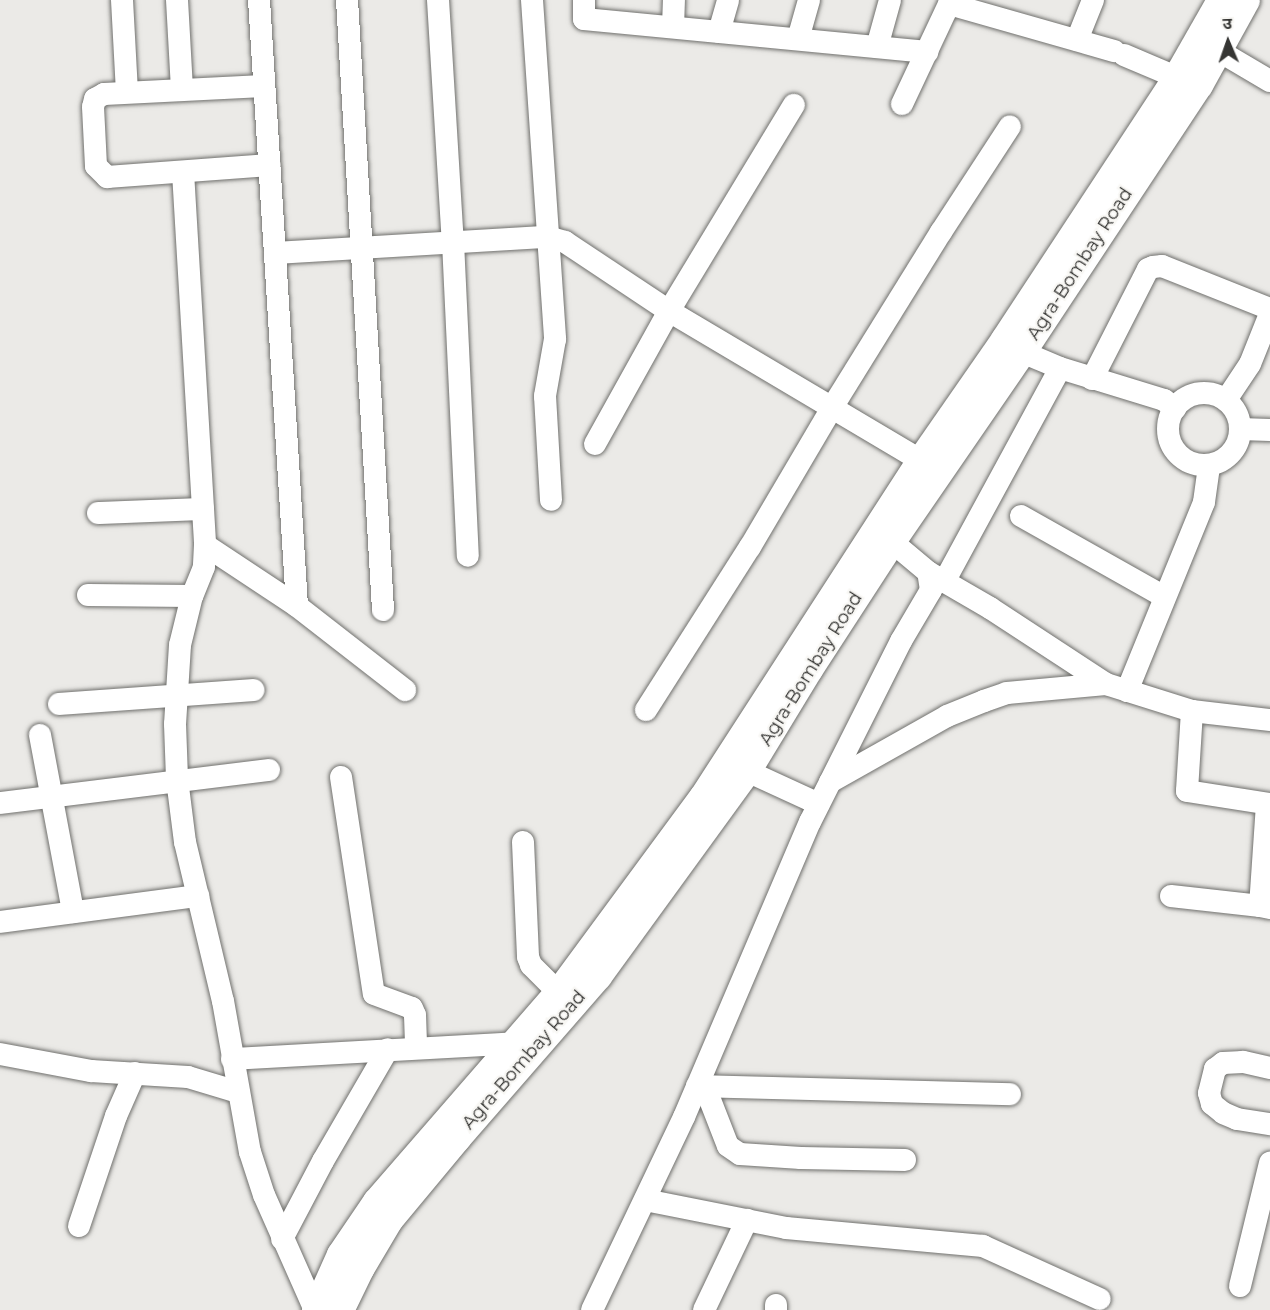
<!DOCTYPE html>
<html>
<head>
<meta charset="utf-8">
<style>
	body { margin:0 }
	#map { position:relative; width:1270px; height:1310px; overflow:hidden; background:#ebeae7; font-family:Montserrat,"Noto Sans Devanagari",sans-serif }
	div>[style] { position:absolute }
	.roads { filter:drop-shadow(0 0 2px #70706d) drop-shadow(0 0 2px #70706d) }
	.minor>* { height:22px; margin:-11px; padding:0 11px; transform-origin:11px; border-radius:11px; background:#fff }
	.minor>.ring { margin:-11px; padding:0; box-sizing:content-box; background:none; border:22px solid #fff; border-radius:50% }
	.major>* { height:27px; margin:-13.5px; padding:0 13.5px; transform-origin:13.5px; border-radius:13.5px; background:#fff }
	span { translate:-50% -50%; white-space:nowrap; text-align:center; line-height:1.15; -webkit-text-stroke:4.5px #f8f7f4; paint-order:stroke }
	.street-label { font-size:18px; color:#353533 }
	.north { position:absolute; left:1198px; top:12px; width:60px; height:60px; -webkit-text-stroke:4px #f8f7f4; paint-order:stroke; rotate:358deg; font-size:16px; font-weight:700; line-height:24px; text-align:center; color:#353533 }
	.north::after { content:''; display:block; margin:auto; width:21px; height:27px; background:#353533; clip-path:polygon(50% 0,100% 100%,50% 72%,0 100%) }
</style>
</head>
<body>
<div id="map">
	<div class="roads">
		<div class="minor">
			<div style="left:122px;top:0;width:92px;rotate:86.9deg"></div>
			<div style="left:177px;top:0;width:89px;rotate:86.8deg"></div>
			<div style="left:259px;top:0;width:607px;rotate:86.41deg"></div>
			<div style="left:347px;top:0;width:611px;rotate:86.62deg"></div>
			<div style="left:438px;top:0;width:242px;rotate:86.5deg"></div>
			<div style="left:453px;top:242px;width:314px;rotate:87.3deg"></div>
			<div style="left:532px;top:0;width:340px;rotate:86.1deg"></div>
			<div style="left:555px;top:339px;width:58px;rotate:100deg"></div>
			<div style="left:545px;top:396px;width:104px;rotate:86.7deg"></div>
			<div style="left:584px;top:0;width:19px;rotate:90deg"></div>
			<div style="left:584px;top:19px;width:345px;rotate:5.5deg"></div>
			<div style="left:949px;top:4px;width:172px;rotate:15.9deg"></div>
			<div style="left:673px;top:27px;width:27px;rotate:-88deg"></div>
			<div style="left:719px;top:32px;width:33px;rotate:-74deg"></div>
			<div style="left:798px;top:39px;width:41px;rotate:-74.2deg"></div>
			<div style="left:1077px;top:40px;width:43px;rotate:-68.2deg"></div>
			<div style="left:877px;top:47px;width:49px;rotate:-74.5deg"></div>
			<div style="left:1219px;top:51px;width:59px;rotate:30.5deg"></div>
			<div style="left:1124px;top:55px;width:56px;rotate:22.9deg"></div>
			<div style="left:263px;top:86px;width:159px;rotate:177.1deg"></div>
			<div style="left:104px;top:94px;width:10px;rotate:151deg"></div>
			<div style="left:95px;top:99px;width:8px;rotate:104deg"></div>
			<div style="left:93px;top:107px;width:59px;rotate:87.1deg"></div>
			<div style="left:96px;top:166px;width:16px;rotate:45deg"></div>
			<div style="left:107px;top:177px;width:163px;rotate:-4.2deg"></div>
			<div style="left:902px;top:104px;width:115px;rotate:-64.8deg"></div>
			<div style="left:183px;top:172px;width:374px;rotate:86.6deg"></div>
			<div style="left:205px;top:545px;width:22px;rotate:93deg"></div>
			<div style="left:204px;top:567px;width:31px;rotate:112deg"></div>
			<div style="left:192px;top:596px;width:50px;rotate:103.8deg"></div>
			<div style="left:180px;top:645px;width:79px;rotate:93.6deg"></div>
			<div style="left:175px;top:724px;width:55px;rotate:87.9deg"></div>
			<div style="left:177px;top:779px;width:64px;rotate:82.8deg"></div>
			<div style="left:185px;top:842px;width:163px;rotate:76.6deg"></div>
			<div style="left:223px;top:1001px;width:153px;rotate:79.9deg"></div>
			<div style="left:250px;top:1152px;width:45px;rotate:72deg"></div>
			<div style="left:264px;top:1195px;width:126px;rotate:66.1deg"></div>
			<div style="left:275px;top:253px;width:273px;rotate:-3.4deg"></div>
			<div style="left:548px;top:237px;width:18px;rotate:16deg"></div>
			<div style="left:565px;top:242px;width:125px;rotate:33.6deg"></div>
			<div style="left:669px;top:311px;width:292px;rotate:30.7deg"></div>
			<div style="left:1008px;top:341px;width:18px;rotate:38deg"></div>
			<div style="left:1022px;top:352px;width:41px;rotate:22.8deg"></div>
			<div style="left:1060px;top:368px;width:109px;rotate:17.1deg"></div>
			<div style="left:1164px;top:400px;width:14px;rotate:36deg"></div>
			<div style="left:1092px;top:379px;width:123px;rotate:-63deg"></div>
			<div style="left:1148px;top:269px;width:5px;rotate:-22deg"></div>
			<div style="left:1153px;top:267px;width:9px;rotate:-6deg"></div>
			<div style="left:1162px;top:266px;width:116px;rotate:21.7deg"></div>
			<div class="ring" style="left:1168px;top:393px;width:50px;height:50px"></div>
			<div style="left:1226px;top:400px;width:43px;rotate:-56.3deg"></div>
			<div style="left:1250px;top:364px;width:54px;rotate:-68.2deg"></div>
			<div style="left:1240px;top:429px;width:30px;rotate:2deg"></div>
			<div style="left:595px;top:444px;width:152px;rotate:-60.9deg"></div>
			<div style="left:669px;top:311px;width:241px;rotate:-58.8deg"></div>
			<div style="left:98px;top:513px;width:105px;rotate:-2.2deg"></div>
			<div style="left:1021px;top:516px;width:165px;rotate:29.4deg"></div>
			<div style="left:205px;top:545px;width:110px;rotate:33.5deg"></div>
			<div style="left:297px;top:606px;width:137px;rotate:37.9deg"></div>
			<div style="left:928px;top:572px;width:72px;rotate:30.1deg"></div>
			<div style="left:990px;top:608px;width:139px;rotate:33.2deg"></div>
			<div style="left:1106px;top:684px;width:90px;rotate:17.4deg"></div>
			<div style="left:1192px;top:711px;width:80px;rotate:93.6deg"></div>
			<div style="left:1187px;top:791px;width:84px;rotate:8.9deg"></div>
			<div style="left:944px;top:582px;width:243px;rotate:-61.5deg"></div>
			<div style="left:88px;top:595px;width:104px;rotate:0.6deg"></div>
			<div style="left:1127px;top:691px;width:204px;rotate:-67.8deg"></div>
			<div style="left:1204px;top:502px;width:37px;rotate:-82deg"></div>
			<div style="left:59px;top:704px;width:195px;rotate:-4.1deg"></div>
			<div style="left:646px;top:710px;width:193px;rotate:-57.5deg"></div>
			<div style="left:750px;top:547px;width:164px;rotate:-59.5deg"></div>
			<div style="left:833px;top:406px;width:205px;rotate:-58.2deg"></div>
			<div style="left:941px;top:232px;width:126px;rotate:-56.9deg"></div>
			<div style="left:1192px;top:711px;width:79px;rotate:6.6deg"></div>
			<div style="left:40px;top:735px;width:180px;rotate:79.4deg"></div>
			<div style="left:747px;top:771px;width:79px;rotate:24.6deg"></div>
			<div style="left:341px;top:777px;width:219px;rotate:81.4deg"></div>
			<div style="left:374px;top:994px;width:40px;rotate:20.2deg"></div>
			<div style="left:412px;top:1008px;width:8px;rotate:67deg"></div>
			<div style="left:415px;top:1015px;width:33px;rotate:88deg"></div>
			<div style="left:830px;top:782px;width:134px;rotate:-29.4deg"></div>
			<div style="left:947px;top:716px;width:40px;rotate:-22deg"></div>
			<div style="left:984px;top:701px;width:24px;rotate:-19deg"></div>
			<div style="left:1007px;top:693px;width:99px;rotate:-5.2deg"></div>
			<div style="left:0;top:803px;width:271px;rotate:-7deg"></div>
			<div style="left:1267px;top:804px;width:102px;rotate:93.9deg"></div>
			<div style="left:1260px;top:906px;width:10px;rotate:11deg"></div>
			<div style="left:523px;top:842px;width:115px;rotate:87.5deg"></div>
			<div style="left:528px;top:957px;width:9px;rotate:69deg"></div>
			<div style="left:531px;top:965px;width:38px;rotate:45deg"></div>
			<div style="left:1171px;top:896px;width:90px;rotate:6.4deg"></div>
			<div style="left:0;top:922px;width:200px;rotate:-7.5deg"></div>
			<div style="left:0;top:1054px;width:93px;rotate:10.6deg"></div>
			<div style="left:91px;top:1071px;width:97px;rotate:3.5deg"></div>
			<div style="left:188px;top:1077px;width:52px;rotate:16.7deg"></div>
			<div style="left:232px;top:1059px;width:282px;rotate:-3.2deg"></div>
			<div style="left:1270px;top:1068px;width:28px;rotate:-167deg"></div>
			<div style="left:1243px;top:1062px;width:20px;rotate:177deg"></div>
			<div style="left:1223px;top:1063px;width:10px;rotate:143deg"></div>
			<div style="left:1215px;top:1069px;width:25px;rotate:104deg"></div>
			<div style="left:1209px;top:1093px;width:11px;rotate:75deg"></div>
			<div style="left:1212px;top:1104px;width:14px;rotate:39deg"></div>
			<div style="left:1223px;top:1113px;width:15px;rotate:23deg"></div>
			<div style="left:1237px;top:1119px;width:33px;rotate:9deg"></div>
			<div style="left:697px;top:1086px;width:313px;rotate:1.5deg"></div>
			<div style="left:705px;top:1087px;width:63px;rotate:68.7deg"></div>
			<div style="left:728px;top:1146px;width:14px;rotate:34deg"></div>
			<div style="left:740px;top:1154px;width:61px;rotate:3.8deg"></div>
			<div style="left:801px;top:1158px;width:104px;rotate:1.1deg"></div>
			<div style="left:645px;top:1200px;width:144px;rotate:11.2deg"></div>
			<div style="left:786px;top:1228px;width:198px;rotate:5.2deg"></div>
			<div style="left:983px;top:1246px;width:128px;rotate:24.4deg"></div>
			<div style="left:79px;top:1226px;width:116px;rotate:-71.4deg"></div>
			<div style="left:116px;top:1116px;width:47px;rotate:-66.2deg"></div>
			<div style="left:282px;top:1239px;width:88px;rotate:-62.3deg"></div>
			<div style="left:323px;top:1161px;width:129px;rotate:-59.9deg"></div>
			<div style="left:1240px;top:1286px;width:127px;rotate:-76.3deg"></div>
			<div style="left:776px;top:1305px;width:5px;rotate:90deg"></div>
			<div style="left:592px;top:1310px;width:214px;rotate:-64.5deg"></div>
			<div style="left:684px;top:1117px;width:321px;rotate:-66.9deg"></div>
			<div style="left:810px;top:822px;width:203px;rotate:-63.3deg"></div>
			<div style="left:901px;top:641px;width:59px;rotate:-59.5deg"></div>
			<div style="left:931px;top:590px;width:18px;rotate:-99deg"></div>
			<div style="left:928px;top:572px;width:65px;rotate:-140deg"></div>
			<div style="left:704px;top:1310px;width:100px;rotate:-64.5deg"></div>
		</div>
		<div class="major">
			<div style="left:315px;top:1310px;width:61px;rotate:-65.9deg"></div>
			<div style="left:340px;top:1254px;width:64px;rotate:-55.8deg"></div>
			<div style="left:376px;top:1201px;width:277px;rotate:-49deg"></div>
			<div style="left:558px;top:992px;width:242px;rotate:-53.6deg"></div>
			<div style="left:702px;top:797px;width:401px;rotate:-57.1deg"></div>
			<div style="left:920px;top:460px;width:147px;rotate:-55.2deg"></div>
			<div style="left:1004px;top:339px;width:313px;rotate:-56.7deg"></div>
			<div style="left:1176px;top:77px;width:89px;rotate:-60.3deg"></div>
			<div style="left:340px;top:1310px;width:46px;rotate:-64deg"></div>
			<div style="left:360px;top:1269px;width:57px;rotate:-59.4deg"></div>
			<div style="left:389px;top:1220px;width:107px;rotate:-50.3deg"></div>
			<div style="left:457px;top:1138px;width:215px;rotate:-49deg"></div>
			<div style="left:598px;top:976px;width:253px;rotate:-54deg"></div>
			<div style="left:747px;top:771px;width:119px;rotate:-58.7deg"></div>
			<div style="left:809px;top:669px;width:153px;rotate:-57deg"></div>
			<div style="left:892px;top:541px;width:229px;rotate:-55.5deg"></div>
			<div style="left:1022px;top:352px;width:320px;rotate:-56.5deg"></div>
			<div style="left:1199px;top:85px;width:97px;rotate:-61.1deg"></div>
		</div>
	</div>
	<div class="street-label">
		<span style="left:1080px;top:264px;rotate:-57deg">Agra-Bombay Road</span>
		<span style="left:811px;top:669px;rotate:-58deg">Agra-Bombay Road</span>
		<span style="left:524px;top:1060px;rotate:-49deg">Agra-Bombay Road</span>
	</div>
	<div class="north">उ</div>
</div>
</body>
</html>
